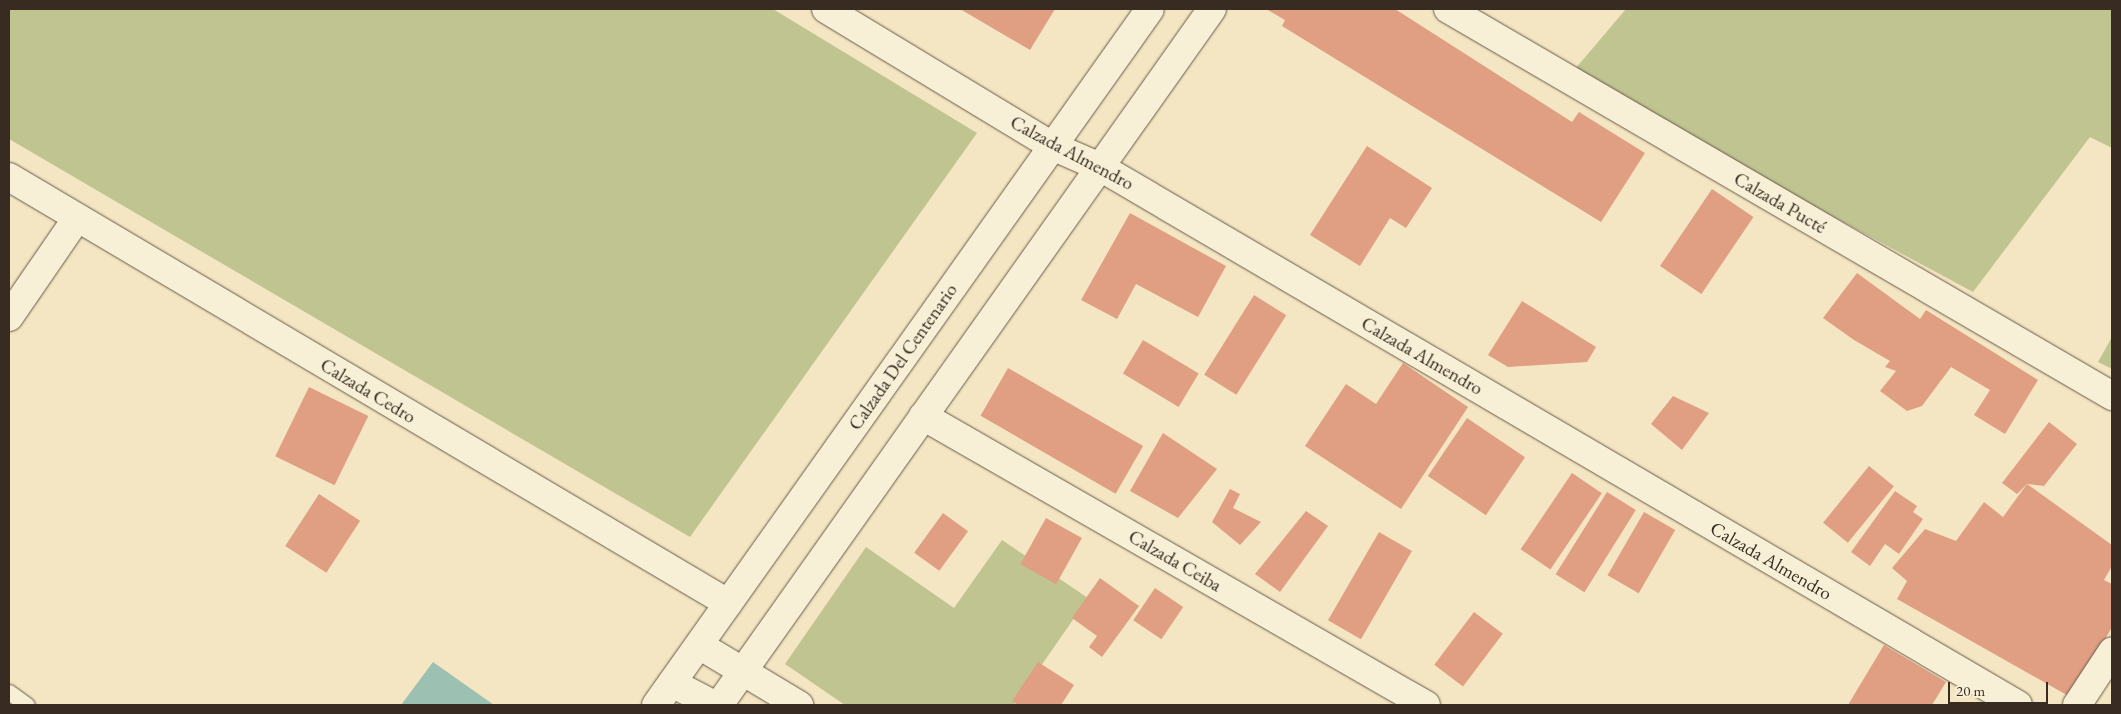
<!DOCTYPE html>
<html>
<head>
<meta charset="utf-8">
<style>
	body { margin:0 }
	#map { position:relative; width:2121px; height:714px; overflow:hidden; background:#f4e6c2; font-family:"EB Garamond",serif }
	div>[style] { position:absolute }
	.green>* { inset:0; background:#c0c490 }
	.water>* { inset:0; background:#9cc0b1 }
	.building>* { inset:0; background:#e09f82; transform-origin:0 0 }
	.roads { filter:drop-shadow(0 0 1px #675a4a) drop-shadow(0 0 1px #675a4a) }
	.lane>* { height:15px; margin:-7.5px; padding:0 7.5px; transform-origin:7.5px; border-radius:7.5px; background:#f8efd7 }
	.street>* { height:28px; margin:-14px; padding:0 14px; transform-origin:14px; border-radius:14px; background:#f8efd7 }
	.secondary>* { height:28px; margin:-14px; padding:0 14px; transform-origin:14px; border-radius:14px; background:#f8efd7 }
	span { translate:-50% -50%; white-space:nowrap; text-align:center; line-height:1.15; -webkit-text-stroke:5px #f8efd7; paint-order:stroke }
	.street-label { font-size:19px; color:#382c22 }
	.frame { position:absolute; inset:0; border:10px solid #382c22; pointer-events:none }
	.scale { position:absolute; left:1948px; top:682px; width:100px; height:22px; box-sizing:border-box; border:2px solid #382c22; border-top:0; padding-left:6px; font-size:15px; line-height:18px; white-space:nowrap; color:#382c22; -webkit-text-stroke:4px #f8efd7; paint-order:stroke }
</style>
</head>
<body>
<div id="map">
	<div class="green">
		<div style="clip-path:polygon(9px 9px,773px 9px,977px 133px,690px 537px,9px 139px)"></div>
		<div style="clip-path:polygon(1626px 9px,2112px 9px,2112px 148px,2090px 137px,1973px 292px,1570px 75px)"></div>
		<div style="clip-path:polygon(2112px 337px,2112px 369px,2098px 362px)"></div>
		<div style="clip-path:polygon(1002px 540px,1088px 598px,1014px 705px,845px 705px,785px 664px,866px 547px,954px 608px)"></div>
	</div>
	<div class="water">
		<div style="clip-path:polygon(433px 662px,494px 705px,401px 705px)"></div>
	</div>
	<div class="building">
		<div style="clip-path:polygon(960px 9px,1055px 9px,1030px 50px)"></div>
		<div style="clip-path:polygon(1266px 9px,1395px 9px,1572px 122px,1579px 112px,1645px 153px,1601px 222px,1282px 26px,1285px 20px)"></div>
		<div style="clip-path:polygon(1367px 146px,1432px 188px,1406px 228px,1390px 218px,1360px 266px,1310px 235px)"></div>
		<div style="left:1712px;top:189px;width:50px;height:93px;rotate:34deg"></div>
		<div style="clip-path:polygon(1130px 213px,1226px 266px,1198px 317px,1136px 284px,1117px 319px,1081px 300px)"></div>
		<div style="clip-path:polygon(1857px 273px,1920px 319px,1926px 310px,2038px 380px,2005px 434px,1974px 415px,1990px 390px,1951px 367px,1922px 406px,1907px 411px,1880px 391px,1896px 371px,1885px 367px,1890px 361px,1854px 340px,1823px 318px)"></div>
		<div style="left:1254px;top:295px;width:38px;height:94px;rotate:32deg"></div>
		<div style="clip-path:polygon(1522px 301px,1596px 347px,1587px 362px,1508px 367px,1488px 355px)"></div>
		<div style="left:1143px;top:340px;width:65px;height:39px;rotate:31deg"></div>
		<div style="clip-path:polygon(1403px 363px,1468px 407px,1401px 509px,1305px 446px,1346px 384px,1376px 404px)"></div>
		<div style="left:1008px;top:368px;width:156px;height:55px;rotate:30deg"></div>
		<div style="left:309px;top:387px;width:66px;height:77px;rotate:26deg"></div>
		<div style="clip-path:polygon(1673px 396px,1709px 413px,1682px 450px,1651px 424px)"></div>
		<div style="left:1467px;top:418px;width:70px;height:70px;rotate:34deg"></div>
		<div style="clip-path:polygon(2049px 422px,2077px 444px,2044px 486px,2027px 484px,2017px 494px,2002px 483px)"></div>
		<div style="clip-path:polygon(1163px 433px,1217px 469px,1178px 518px,1130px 491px)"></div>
		<div style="left:1869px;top:466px;width:32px;height:73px;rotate:39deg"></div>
		<div style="left:1572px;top:473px;width:36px;height:92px;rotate:34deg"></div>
		<div style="clip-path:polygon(2027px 484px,2112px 545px,2112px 566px,2104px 580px,2112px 584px,2112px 627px,2072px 698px,1897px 599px,1907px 581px,1892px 568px,1925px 529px,1956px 541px,1984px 502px,2003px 517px)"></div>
		<div style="clip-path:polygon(1230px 489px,1240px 494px,1233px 508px,1261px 522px,1240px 545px,1212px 522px)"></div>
		<div style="clip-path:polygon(1895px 491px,1917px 506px,1913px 512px,1923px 519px,1899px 554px,1885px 544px,1870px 566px,1851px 552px)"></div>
		<div style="left:1607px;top:492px;width:34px;height:97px;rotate:32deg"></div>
		<div style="left:319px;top:494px;width:49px;height:62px;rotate:33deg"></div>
		<div style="clip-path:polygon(1306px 511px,1328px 526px,1280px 592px,1255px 574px)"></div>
		<div style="left:1644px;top:512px;width:36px;height:73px;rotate:30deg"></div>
		<div style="left:943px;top:513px;width:31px;height:49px;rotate:36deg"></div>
		<div style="left:1046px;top:518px;width:41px;height:53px;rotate:29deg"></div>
		<div style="left:1379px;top:532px;width:38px;height:102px;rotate:30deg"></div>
		<div style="clip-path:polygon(1100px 578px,1139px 606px,1102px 657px,1089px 647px,1097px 636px,1072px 618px)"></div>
		<div style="left:1155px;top:588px;width:34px;height:39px;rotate:34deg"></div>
		<div style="left:1474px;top:612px;width:36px;height:66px;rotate:37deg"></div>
		<div style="clip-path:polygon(1884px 645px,1946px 682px,1932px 705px,1848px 705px)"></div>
		<div style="clip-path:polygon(1038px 662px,1074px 685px,1061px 705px,1018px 705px,1012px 701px)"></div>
	</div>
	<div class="roads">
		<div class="lane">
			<div style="left:9px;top:692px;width:22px;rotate:36deg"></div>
		</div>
		<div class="street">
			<div style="left:826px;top:9px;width:264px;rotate:31.2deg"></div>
			<div style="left:1052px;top:146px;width:52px;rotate:23.6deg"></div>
			<div style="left:1100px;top:167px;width:1064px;rotate:30.37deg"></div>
			<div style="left:9px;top:177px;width:836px;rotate:30.65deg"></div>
			<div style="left:9px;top:317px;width:120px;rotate:-55.5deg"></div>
			<div style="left:923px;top:416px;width:580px;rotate:29.88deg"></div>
			<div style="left:699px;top:645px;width:117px;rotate:31deg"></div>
			<div style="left:672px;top:683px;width:47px;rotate:27.6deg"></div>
		</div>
		<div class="secondary">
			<div style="left:1448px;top:9px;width:769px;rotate:30.23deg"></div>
			<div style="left:656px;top:705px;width:853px;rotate:-54.63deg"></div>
			<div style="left:719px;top:705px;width:853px;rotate:-54.69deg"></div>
			<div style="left:2077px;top:705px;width:64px;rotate:-56.6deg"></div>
		</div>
	</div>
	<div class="street-label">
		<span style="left:1072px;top:153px;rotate:28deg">Calzada Almendro</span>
		<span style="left:1780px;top:203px;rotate:30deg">Calzada Pucté</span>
		<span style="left:1422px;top:356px;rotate:30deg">Calzada Almendro</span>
		<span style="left:903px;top:357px;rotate:-55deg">Calzada Del Centenario</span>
		<span style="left:368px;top:391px;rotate:31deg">Calzada Cedro</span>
		<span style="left:1175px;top:561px;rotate:30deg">Calzada Ceiba</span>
		<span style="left:1771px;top:561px;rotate:30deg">Calzada Almendro</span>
	</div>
	<div class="frame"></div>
	<div class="scale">20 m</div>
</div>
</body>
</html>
